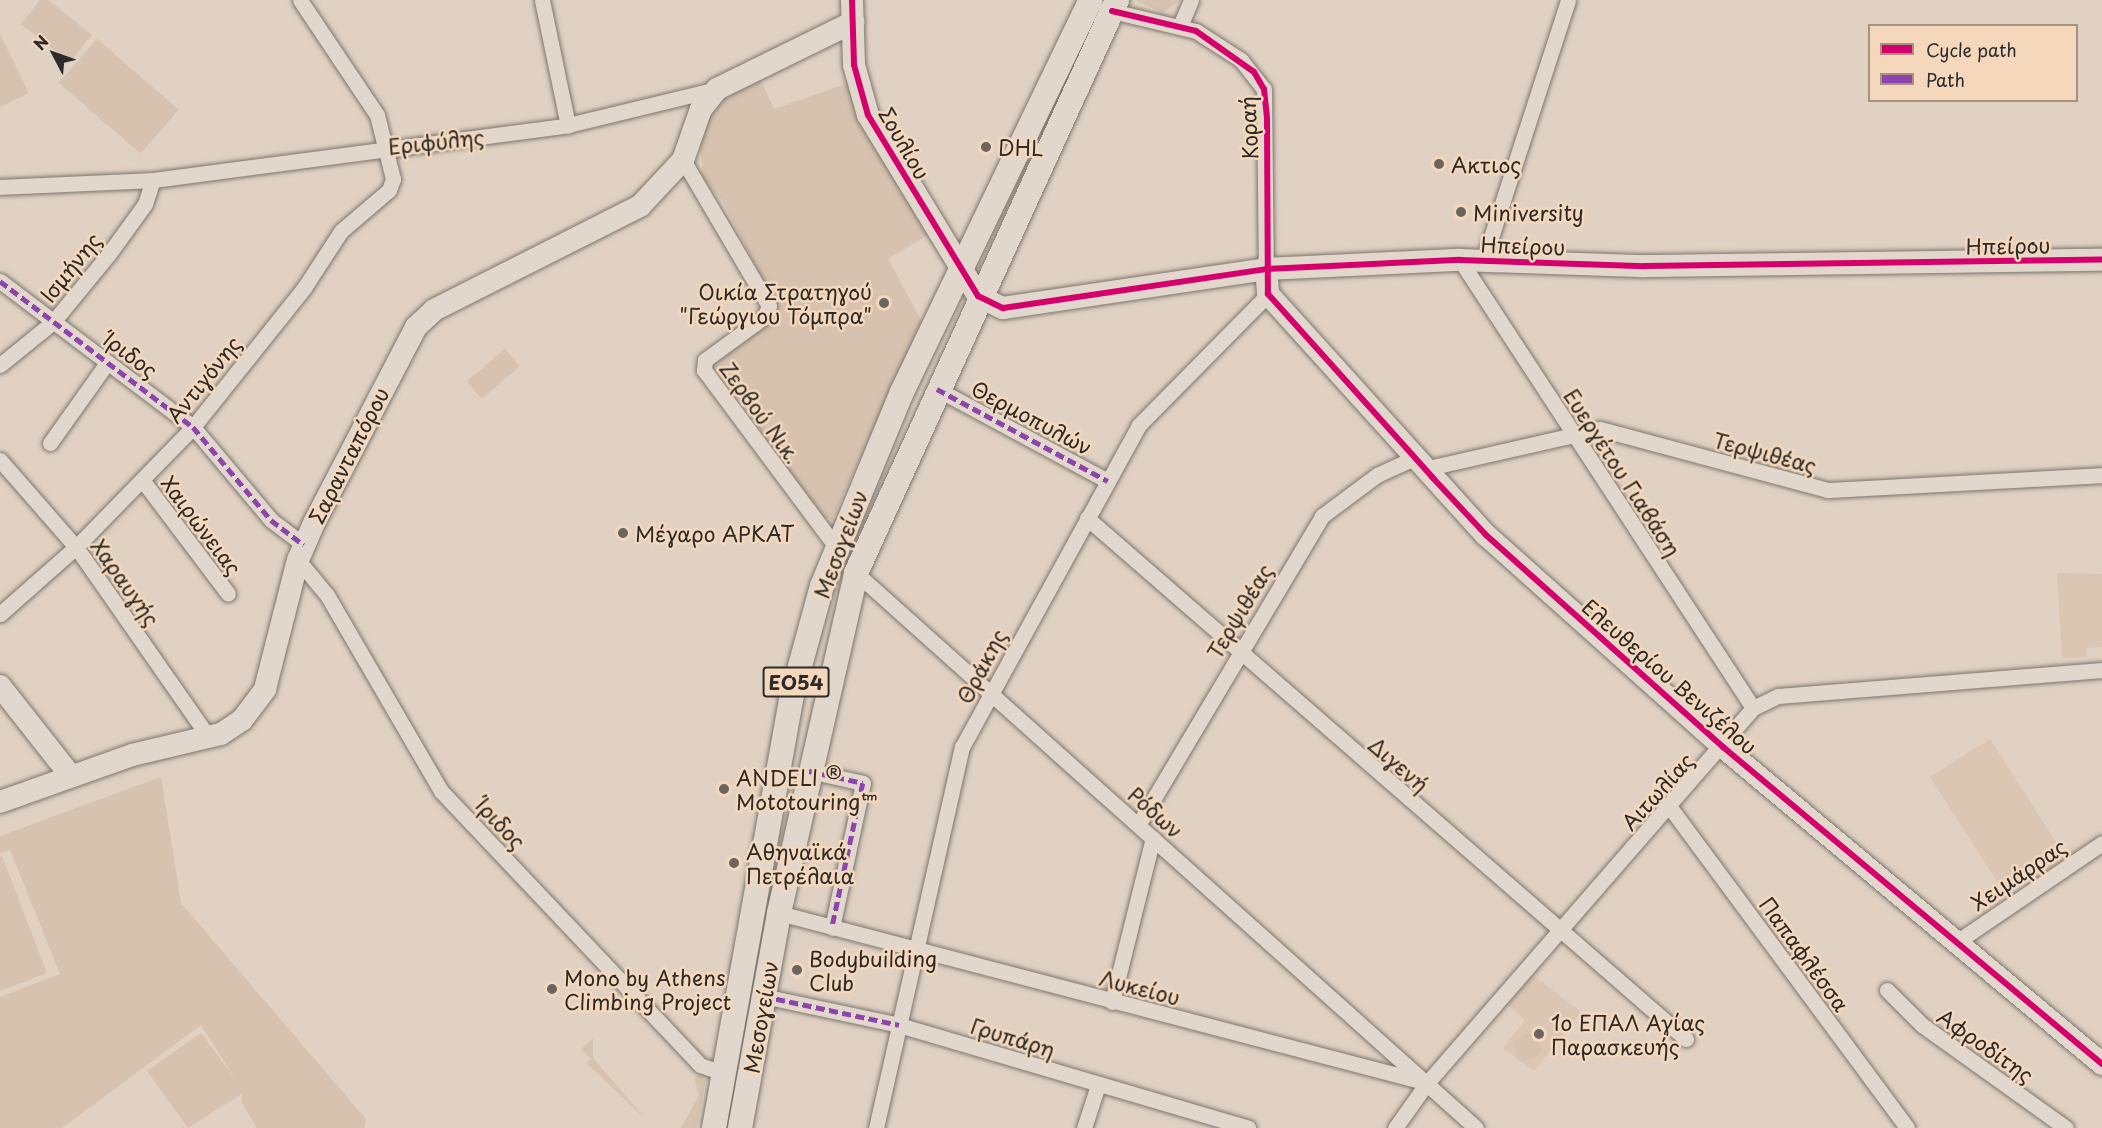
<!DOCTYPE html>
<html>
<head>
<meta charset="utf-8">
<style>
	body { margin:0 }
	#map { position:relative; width:2102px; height:1128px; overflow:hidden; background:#e0d1c2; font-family:"Playpen Sans",sans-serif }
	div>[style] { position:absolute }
	.built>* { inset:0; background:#dac6b2 }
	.green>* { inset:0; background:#d6c2ae; transform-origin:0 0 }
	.round { border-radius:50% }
	.roads { filter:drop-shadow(0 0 2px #7c766f) drop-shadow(0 0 2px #7c766f) }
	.street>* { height:15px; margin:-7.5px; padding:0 7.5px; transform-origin:7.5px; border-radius:7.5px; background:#e2d7cc }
	.secondary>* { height:22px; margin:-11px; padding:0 11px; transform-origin:11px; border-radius:11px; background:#e2d7cc }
	.primary>* { height:24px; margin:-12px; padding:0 12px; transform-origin:12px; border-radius:12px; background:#e2d7cc }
	.quiet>* { height:4.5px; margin-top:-2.25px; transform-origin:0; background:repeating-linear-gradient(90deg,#8e44ad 0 9px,transparent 0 13.5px) }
	.cycleway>* { height:6px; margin:-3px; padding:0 3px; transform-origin:3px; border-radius:3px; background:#d6006c }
	.dots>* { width:16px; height:16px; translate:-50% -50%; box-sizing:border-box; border:3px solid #f5d8bb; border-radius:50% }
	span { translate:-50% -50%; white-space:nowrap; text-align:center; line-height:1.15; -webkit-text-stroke:5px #f5d8bb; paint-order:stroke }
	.shield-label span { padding:2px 4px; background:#f5d8bb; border:2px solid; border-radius:4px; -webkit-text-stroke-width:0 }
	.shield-label { font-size:20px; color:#2b2b2b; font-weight:700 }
	.street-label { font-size:21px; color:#2b2b2b }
	.poi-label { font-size:21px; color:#2b2b2b }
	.left { translate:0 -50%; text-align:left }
	.right { translate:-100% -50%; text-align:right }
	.legend { position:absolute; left:1868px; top:24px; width:210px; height:78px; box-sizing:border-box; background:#f5d8bb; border:2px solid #a49381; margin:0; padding:8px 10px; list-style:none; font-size:18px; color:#2b2b2b }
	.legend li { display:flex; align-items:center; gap:12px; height:30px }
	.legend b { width:30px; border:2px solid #a49381 }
	.north { position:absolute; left:24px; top:24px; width:60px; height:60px; -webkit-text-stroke:4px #f5d8bb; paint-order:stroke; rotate:311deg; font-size:16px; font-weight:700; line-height:24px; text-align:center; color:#2b2b2b }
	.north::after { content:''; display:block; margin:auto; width:21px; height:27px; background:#2b2b2b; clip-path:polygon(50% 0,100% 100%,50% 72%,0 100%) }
</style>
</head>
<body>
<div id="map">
	<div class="built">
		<div style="clip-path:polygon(2057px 573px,2102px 574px,2102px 647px,2087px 648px,2087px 657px,2062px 658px)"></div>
		<div style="clip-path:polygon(1990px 739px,2066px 858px,2029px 882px,2024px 874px,2002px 889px,1930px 777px)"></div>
		<div style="clip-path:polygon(1533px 975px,1581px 1012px,1534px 1071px,1503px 1048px,1525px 1020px,1507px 1005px)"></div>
	</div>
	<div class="green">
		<div style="clip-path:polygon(40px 0,48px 0,92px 35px,70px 62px,21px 24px)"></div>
		<div style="clip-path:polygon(1180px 0,1163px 13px,1137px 1px,1138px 0)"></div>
		<div style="clip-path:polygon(0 34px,29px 93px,0 107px)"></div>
		<div style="left:97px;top:39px;width:108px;height:58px;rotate:41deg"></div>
		<div style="clip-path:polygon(760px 79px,774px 109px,851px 82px,931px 233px,888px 259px,922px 322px,832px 520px,817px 513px,713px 362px,779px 312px,722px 200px,703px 180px,700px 135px,711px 107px)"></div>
		<div style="left:505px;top:349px;width:23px;height:50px;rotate:50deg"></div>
		<div style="clip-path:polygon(161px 777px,181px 903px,366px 1119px,364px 1128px,257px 1128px,241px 1101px,243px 1093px,188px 1128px,147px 1071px,201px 1033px,236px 1080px,201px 1025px,62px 1128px,0 1128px,0 997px,60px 974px,10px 850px,0 853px,0 836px)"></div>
		<div style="clip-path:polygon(2px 856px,47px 973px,0 991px,0 857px)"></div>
		<div class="round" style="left:1515px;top:1034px;width:26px;height:26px"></div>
		<div style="clip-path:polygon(593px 1038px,593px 1058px,646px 1119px,586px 1063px,591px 1059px,581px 1049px)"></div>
		<div style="clip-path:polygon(701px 1073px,706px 1080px,697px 1128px,681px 1128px,699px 1095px,694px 1079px)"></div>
	</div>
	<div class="roads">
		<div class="street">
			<div style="left:542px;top:0;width:128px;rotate:78.3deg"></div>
			<div style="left:1112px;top:11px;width:86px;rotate:13.4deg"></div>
			<div style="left:1196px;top:31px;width:54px;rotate:32.8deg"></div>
			<div style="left:1241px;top:60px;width:37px;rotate:52deg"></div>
			<div style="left:1264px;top:89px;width:180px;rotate:89.4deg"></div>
			<div style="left:1180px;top:26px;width:28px;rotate:-67deg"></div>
			<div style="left:683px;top:160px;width:169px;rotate:59.5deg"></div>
			<div style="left:769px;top:306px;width:12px;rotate:114deg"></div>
			<div style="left:764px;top:317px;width:73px;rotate:143.9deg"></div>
			<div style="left:705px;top:360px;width:10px;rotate:96deg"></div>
			<div style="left:704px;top:370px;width:219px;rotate:53.3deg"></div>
			<div style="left:0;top:187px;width:153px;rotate:-2.6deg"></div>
			<div style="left:153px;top:180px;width:419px;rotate:-7.5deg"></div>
			<div style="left:568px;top:125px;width:153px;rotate:-13.6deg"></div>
			<div style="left:1484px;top:259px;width:272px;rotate:-72deg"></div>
			<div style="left:1460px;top:260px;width:535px;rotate:56.81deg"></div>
			<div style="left:0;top:281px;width:242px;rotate:37.1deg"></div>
			<div style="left:193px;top:427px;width:121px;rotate:50deg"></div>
			<div style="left:271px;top:520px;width:41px;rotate:37.1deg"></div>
			<div style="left:0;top:365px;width:68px;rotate:-39.1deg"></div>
			<div style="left:53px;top:322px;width:87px;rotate:-50.6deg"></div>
			<div style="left:108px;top:255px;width:63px;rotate:-54deg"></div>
			<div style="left:145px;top:204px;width:25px;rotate:-72deg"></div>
			<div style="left:937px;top:389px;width:194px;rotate:28.3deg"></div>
			<div style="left:50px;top:443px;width:98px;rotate:-54.5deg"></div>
			<div style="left:0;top:460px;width:116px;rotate:48.9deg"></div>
			<div style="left:76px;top:547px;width:231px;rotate:55.1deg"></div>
			<div style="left:1424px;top:469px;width:180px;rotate:-12.8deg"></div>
			<div style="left:1600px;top:429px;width:236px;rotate:15deg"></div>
			<div style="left:1828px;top:490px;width:274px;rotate:-3.1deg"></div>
			<div style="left:143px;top:481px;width:141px;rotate:53deg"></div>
			<div style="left:1087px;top:518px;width:794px;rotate:41.02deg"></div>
			<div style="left:298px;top:560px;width:45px;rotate:50.4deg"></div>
			<div style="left:327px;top:595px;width:227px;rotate:59.8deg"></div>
			<div style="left:441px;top:791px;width:377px;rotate:46.6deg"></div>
			<div style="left:700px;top:1065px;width:24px;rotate:19deg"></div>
			<div style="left:856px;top:573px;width:832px;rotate:41.83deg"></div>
			<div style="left:0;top:614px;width:101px;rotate:-41.4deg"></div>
			<div style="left:76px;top:547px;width:168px;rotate:-45.7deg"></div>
			<div style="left:193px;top:427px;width:178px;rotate:-51.4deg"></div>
			<div style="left:304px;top:288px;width:68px;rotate:-57deg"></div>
			<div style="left:341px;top:231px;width:63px;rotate:-40.5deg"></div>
			<div style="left:389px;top:190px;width:12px;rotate:-70deg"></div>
			<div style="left:393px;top:179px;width:66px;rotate:-104deg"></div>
			<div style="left:377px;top:115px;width:138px;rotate:-123.8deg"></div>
			<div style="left:809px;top:771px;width:55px;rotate:12.5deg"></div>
			<div style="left:863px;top:783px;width:148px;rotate:102.1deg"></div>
			<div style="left:1669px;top:806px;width:400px;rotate:53.5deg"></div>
			<div style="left:1138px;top:825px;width:360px;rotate:-59.2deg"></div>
			<div style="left:1322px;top:516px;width:69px;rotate:-36.7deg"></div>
			<div style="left:1377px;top:475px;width:41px;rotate:-24.7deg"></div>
			<div style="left:779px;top:913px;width:667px;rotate:14.68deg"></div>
			<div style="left:1958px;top:941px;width:174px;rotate:-34.2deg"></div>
			<div style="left:1887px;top:990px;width:49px;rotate:45deg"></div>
			<div style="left:1922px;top:1025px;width:177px;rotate:35.6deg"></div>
			<div style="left:763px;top:996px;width:139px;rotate:12deg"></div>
			<div style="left:899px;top:1025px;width:364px;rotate:16.4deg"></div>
			<div style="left:1112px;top:1002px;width:169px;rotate:-76deg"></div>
			<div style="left:876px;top:1128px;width:391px;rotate:-77.3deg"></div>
			<div style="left:962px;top:747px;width:367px;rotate:-61.2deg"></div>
			<div style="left:1139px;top:425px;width:184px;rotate:-45.4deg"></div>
			<div style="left:1084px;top:1128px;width:45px;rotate:-72deg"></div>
			<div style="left:1395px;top:1128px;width:55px;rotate:-54.6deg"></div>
			<div style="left:1427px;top:1083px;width:497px;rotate:-49deg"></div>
			<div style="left:1753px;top:708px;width:28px;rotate:-26deg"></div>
			<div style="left:1778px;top:696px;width:325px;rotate:-4.6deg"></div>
		</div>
		<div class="secondary">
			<div style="left:852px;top:0;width:65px;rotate:88.2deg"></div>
			<div style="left:854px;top:65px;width:52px;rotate:74.4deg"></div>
			<div style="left:868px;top:115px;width:212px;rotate:58.7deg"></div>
			<div style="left:978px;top:296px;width:28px;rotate:26deg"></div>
			<div style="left:1003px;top:308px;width:266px;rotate:-8.4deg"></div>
			<div style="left:1266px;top:269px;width:194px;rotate:-2.7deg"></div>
			<div style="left:1460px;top:260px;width:185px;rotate:1.9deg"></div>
			<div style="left:1645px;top:266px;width:457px;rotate:-0.8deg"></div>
			<div style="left:1266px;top:269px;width:25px;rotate:85deg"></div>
			<div style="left:1268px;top:294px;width:325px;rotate:47.9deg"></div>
			<div style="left:1486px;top:535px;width:318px;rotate:41.8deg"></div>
			<div style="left:1723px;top:747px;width:494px;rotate:39.9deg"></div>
			<div style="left:0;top:686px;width:113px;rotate:51.8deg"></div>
			<div style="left:0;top:802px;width:140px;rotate:-19.6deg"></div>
			<div style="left:132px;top:755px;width:91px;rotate:-13.3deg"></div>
			<div style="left:221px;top:734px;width:25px;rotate:-34deg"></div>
			<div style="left:242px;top:720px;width:39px;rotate:-53deg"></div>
			<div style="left:265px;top:689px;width:133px;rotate:-75.7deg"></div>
			<div style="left:298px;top:560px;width:40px;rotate:-66.6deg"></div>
			<div style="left:314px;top:523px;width:221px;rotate:-62.5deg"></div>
			<div style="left:416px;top:327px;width:25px;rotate:-43deg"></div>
			<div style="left:434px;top:310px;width:231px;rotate:-26.8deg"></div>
			<div style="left:640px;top:206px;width:63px;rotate:-46.9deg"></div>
			<div style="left:683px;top:160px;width:54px;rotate:-70.6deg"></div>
			<div style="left:701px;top:109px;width:26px;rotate:-51deg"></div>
			<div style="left:717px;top:89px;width:152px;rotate:-26.2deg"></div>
		</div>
		<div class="primary">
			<div style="left:714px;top:1128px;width:436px;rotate:-79.8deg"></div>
			<div style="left:791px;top:699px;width:117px;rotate:-74.7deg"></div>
			<div style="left:822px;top:586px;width:210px;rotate:-67.6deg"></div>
			<div style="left:902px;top:392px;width:435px;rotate:-64.3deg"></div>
			<div style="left:740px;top:1128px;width:219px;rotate:-79.7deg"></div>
			<div style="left:779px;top:913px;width:349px;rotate:-77.2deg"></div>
			<div style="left:856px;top:573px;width:630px;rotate:-65.51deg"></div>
		</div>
	</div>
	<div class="quiet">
		<div style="left:0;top:281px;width:242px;rotate:37.1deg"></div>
		<div style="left:193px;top:427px;width:121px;rotate:50deg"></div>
		<div style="left:271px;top:520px;width:41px;rotate:37.1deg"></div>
		<div style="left:937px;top:389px;width:194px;rotate:28.3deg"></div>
		<div style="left:809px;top:771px;width:55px;rotate:12.5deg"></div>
		<div style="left:863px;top:783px;width:148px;rotate:102.1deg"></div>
		<div style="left:763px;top:996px;width:139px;rotate:12deg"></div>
	</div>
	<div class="cycleway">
		<div style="left:852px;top:0;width:65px;rotate:88.2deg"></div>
		<div style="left:854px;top:65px;width:52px;rotate:74.4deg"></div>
		<div style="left:868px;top:115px;width:212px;rotate:58.7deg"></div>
		<div style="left:978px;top:296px;width:28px;rotate:26deg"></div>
		<div style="left:1003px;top:308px;width:266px;rotate:-8.4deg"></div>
		<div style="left:1266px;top:269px;width:194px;rotate:-2.7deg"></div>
		<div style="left:1460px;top:260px;width:185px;rotate:1.9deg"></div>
		<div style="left:1645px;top:266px;width:457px;rotate:-0.8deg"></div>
		<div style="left:1112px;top:11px;width:86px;rotate:13.4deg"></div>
		<div style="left:1196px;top:31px;width:71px;rotate:35.3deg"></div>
		<div style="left:1254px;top:72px;width:20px;rotate:60deg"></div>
		<div style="left:1264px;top:89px;width:30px;rotate:84deg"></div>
		<div style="left:1267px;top:119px;width:175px;rotate:89.7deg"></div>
		<div style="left:1268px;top:294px;width:246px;rotate:48.1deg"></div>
		<div style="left:1432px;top:477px;width:79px;rotate:47deg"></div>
		<div style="left:1486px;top:535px;width:318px;rotate:41.8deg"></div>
		<div style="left:1723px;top:747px;width:494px;rotate:39.9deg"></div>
	</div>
	<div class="dots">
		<div style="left:986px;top:147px;background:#6a6560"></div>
		<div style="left:1439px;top:164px;background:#6a6560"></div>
		<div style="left:1461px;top:212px;background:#6a6560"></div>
		<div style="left:884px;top:303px;background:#6a6560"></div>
		<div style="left:623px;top:533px;background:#6a6560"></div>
		<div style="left:724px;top:789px;background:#6a6560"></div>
		<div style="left:734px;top:863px;background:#6a6560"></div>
		<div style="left:797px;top:970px;background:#6a6560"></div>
		<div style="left:552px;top:989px;background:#6a6560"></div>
		<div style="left:1539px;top:1034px;background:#6a6560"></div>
	</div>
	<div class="shield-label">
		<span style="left:796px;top:682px">ΕΟ54</span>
	</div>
	<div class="street-label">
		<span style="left:1248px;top:128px;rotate:-93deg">Κοραή</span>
		<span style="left:436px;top:141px;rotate:-6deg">Εριφύλης</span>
		<span style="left:905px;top:143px;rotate:60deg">Σουλίου</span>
		<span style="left:1523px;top:245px;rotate:2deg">Ηπείρου</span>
		<span style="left:2008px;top:245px;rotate:-1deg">Ηπείρου</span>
		<span style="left:70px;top:267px;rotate:-51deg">Ισμήνης</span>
		<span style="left:131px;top:354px;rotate:37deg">Ίριδος</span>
		<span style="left:203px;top:379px;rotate:-51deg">Αντιγόνης</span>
		<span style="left:761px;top:412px;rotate:54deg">Ζερβού Νικ.</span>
		<span style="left:1032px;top:417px;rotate:28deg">Θερμοπυλών</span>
		<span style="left:1765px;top:452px;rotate:15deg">Τερψιθέας</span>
		<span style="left:348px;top:455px;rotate:-63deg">Σαρανταπόρου</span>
		<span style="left:1623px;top:472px;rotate:57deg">Ευεργέτου Γιαβάση</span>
		<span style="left:202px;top:525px;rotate:53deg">Χαιρώνειας</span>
		<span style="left:840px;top:544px;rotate:-69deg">Μεσογείων</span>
		<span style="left:126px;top:582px;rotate:55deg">Χαραυγής</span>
		<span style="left:1239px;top:611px;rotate:-59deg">Τερψιθέας</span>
		<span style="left:981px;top:666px;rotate:-62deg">Θράκης</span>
		<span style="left:1670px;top:676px;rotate:41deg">Ελευθερίου Βενιζέλου</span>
		<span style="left:1399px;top:764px;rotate:41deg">Διγενή</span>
		<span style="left:1657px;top:791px;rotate:-48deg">Αιτωλίας</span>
		<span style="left:1156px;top:812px;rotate:42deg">Ρόδων</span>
		<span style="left:501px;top:823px;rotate:47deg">Ίριδος</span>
		<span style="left:2018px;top:874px;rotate:-34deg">Χειμάρρας</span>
		<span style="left:1805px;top:954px;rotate:54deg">Παπαφλέσσα</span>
		<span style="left:1140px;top:987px;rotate:15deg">Λυκείου</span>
		<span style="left:760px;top:1017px;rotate:-80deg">Μεσογείων</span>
		<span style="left:1013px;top:1037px;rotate:17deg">Γρυπάρη</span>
		<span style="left:1986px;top:1045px;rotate:35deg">Αφροδίτης</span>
	</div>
	<div class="poi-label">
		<span class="left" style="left:998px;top:147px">DHL</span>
		<span class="left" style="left:1451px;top:164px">Ακτιος</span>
		<span class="left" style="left:1473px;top:212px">Miniversity</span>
		<span class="right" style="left:872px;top:303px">Οικία Στρατηγού<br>"Γεώργιου Τόμπρα"</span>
		<span class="left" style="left:635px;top:533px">Μέγαρο ΑΡΚΑΤ</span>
		<span class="left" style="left:736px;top:789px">ANDELI ®<br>Mototouring™</span>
		<span class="left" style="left:746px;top:863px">Αθηναϊκά<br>Πετρέλαια</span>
		<span class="left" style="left:809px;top:970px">Bodybuilding<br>Club</span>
		<span class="left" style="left:564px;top:989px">Mono by Athens<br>Climbing Project</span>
		<span class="left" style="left:1551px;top:1034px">1ο ΕΠΑΛ Αγίας<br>Παρασκευής</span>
	</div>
	<ul class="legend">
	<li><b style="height:8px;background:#d6006c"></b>Cycle path</li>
	<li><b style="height:8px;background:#8e44ad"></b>Path</li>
	</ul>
	<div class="north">N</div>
</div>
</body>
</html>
